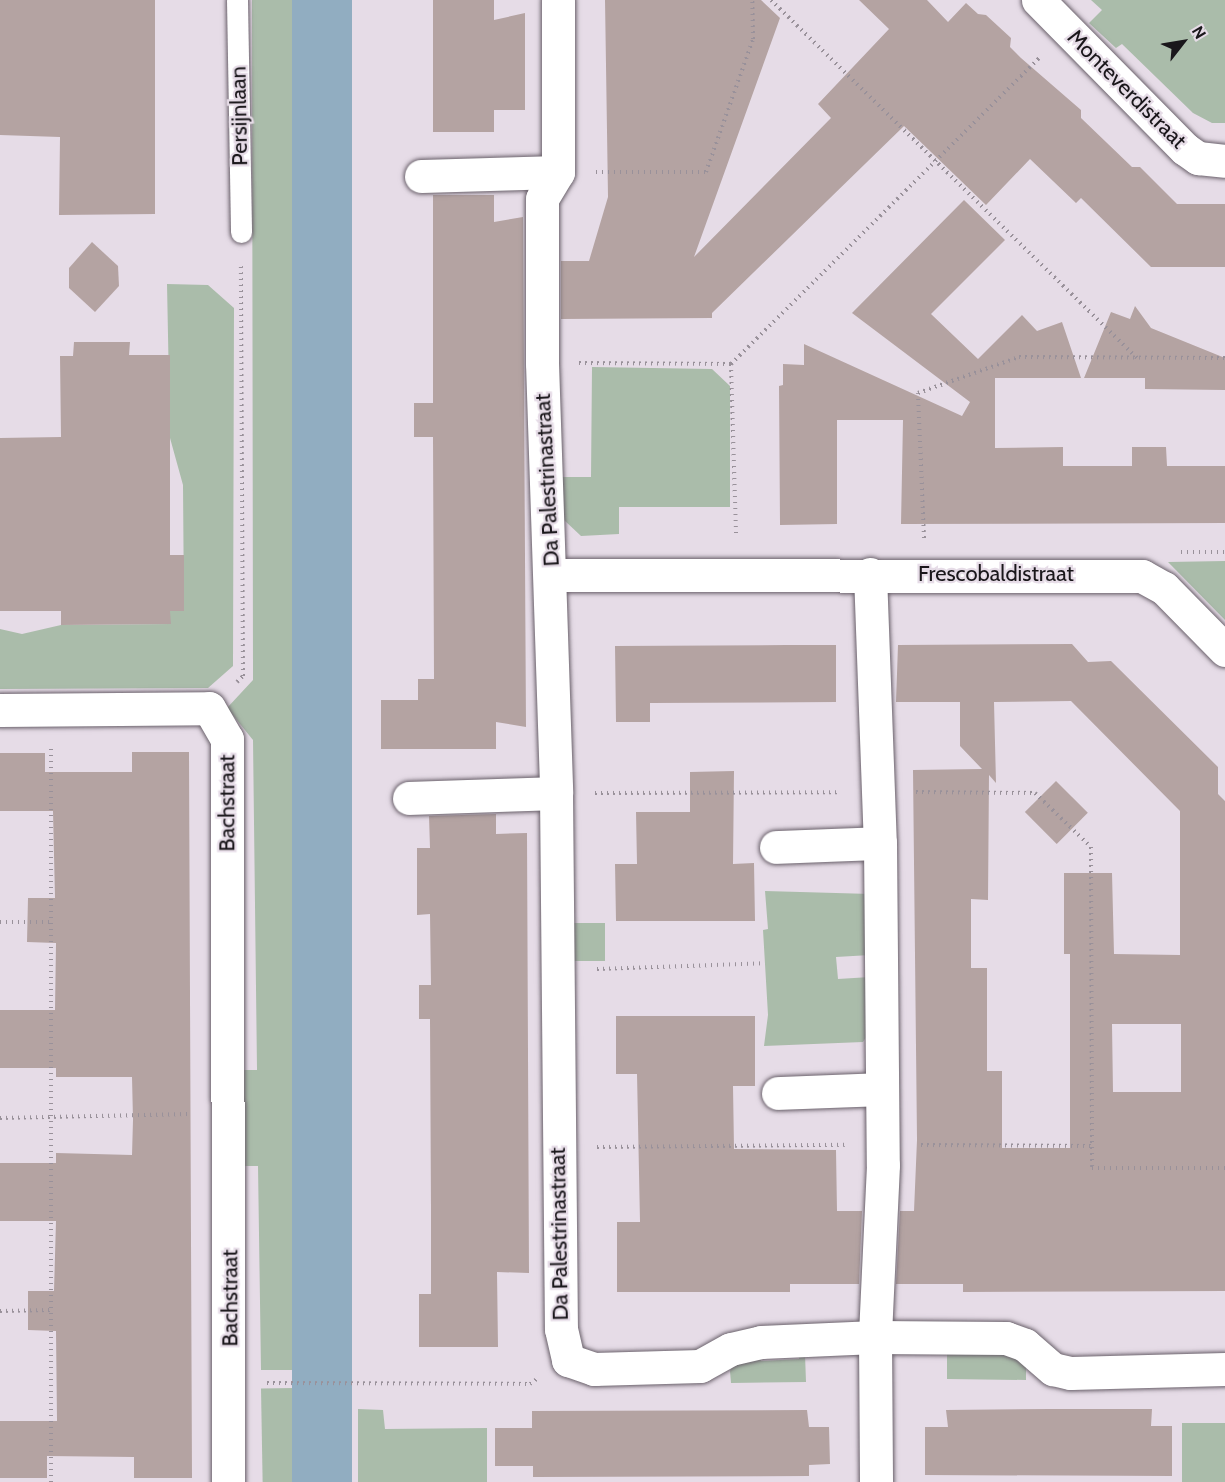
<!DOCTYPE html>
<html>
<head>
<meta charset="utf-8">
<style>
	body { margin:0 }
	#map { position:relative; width:1225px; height:1482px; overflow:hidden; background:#e6dce7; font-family:Cabin,sans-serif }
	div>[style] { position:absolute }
	.green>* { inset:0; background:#aabcaa; transform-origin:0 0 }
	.water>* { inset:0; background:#91adc1; transform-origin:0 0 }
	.building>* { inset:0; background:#b4a3a2; transform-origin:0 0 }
	.path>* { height:4px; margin-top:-2px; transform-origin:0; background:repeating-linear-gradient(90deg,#99919a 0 1.5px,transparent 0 6px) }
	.roads { filter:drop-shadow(0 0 2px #6a616b) drop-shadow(0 0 2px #6a616b) }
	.service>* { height:21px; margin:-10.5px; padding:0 10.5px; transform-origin:10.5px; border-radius:10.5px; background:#fff }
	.minor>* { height:33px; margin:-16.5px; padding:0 16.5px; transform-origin:16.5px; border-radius:16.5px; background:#fff }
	span { translate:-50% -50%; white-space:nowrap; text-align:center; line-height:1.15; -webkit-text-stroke:4.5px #e6dce7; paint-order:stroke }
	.street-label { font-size:22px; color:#1a171b }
	.north { position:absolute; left:1153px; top:12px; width:60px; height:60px; -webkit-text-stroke:4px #e6dce7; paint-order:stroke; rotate:59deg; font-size:16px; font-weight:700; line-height:24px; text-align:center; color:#1a171b }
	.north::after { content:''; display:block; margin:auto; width:21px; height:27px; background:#1a171b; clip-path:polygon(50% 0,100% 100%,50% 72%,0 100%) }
</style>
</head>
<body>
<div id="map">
	<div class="green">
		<div style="clip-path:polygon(252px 0,292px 0,301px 1370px,261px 1370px,258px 1166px,242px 1166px,242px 1070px,257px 1070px,253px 740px,227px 708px,253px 680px)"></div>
		<div style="clip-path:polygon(1091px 0,1225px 0,1225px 123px,1212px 123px,1193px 113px,1122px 44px,1116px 48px,1089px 23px,1102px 10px)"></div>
		<div style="clip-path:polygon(167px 284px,208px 285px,234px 308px,233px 666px,208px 688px,0 689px,0 629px,22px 634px,61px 625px,170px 624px,170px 611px,184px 611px,183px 485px,170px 438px)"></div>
		<div style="clip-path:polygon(592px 367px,712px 369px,730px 386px,730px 507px,619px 507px,619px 534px,581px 536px,564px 520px,561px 477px,591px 477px)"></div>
		<div style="clip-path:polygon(1225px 561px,1225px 620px,1168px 562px)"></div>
		<div style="clip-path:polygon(765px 891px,871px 894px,870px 955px,836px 957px,838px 979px,870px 977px,870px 1031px,863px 1042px,764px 1046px,768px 1015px,763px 930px,768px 929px)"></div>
		<div style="left:573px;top:923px;width:32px;height:38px"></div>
		<div style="clip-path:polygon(760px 1353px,761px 1361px,799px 1359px,799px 1354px,805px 1354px,806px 1382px,731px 1383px,730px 1371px,734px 1362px)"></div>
		<div style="clip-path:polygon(947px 1353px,1015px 1354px,1026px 1366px,1026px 1380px,947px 1379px)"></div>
		<div style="left:294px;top:1388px;width:94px;height:33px;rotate:89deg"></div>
		<div style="clip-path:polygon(358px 1409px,383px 1410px,385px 1429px,487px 1428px,487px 1482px,358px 1482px)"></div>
		<div style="left:1225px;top:1423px;width:59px;height:43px;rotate:90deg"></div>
	</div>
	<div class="water">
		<div style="left:292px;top:0;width:60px;height:1482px"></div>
	</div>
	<div class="building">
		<div style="clip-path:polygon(0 0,155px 0,155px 214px,59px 215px,60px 137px,0 135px)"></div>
		<div style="clip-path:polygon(433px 0,494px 0,494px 20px,525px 13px,525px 110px,494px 110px,494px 132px,433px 132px)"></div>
		<div style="clip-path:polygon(605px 0,761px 0,780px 18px,694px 257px,831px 118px,818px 104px,889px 29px,859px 0,927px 0,948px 22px,966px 3px,978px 14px,986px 15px,1011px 38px,1010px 47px,1021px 58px,1081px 110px,1081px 118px,1132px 167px,1140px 167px,1177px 204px,1225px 204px,1225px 267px,1151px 267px,1081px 198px,1076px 203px,1030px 159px,986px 205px,904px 126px,712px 313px,712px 318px,561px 319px,561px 261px,589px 261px,608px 197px)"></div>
		<div style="clip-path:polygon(433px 195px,494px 195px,494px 222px,523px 217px,526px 727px,496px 722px,496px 749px,381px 749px,381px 700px,418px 700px,418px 679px,434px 679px,433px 437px,414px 437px,414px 403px,433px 403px)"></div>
		<div style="clip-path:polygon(964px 200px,1005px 240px,931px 314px,978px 359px,1022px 315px,1037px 331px,1062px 322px,1081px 378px,995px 378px,995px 448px,1063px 447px,1063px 466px,1132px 466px,1132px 447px,1166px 447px,1167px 466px,1225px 466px,1225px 523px,901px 524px,903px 420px,837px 420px,837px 524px,780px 525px,779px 386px,783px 385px,783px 364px,804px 365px,804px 344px,962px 416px,970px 402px,852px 313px)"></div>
		<div style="clip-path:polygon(92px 242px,118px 266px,119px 286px,95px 312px,69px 288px,69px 268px)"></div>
		<div style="clip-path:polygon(1135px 306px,1151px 328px,1225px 358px,1225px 390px,1145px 389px,1145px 378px,1084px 378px,1111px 312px,1130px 319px)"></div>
		<div style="clip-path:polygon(74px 342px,130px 342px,129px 355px,170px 355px,170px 555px,184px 555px,184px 611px,170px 611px,171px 624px,61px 625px,61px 611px,0 611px,0 438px,61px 437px,60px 356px,73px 356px)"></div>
		<div style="clip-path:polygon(evenodd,1072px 644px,1088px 662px,1111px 661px,1218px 767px,1218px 794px,1225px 801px,1225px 1291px,963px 1292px,963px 1284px,896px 1284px,900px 1211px,914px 1211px,917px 1140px,913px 770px,982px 769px,960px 746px,960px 702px,896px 702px,898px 645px,1072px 644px,1071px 701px,1180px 811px,1180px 955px,1114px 954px,1112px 873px,1064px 873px,1064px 954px,1070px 954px,1070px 1148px,1002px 1148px,1002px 1071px,987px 1071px,987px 968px,971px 968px,971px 899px,988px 900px,989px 775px,996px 783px,994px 702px,1071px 701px,1072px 644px,1112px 1024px,1181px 1024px,1181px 1092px,1113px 1092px,1112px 1024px)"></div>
		<div style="clip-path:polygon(787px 645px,836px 645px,836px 702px,650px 703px,650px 722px,616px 722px,615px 646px)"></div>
		<div style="clip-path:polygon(132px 752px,189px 752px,192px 1478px,134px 1478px,134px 1457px,47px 1456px,47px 1478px,0 1478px,0 1421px,57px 1421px,56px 1331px,28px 1330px,28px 1291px,54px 1291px,56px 1221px,0 1221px,0 1163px,56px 1163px,56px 1153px,132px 1155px,133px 1120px,132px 1077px,56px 1077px,56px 1068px,0 1068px,0 1010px,55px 1010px,56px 943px,27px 942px,28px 898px,55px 898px,53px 811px,0 811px,0 753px,45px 753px,45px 772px,132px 772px)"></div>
		<div style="clip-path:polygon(734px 771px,733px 864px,754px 863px,755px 921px,616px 921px,615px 864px,637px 864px,636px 812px,690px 812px,690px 772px)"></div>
		<div style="left:1056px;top:781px;width:45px;height:44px;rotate:45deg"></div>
		<div style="clip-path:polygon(496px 814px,496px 834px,527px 833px,529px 1273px,497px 1272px,498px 1347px,419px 1347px,419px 1294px,431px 1294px,431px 1211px,430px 1019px,419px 1019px,419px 985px,431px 985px,430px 914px,417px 915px,417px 848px,430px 848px,429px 816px)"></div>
		<div style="clip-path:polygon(616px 1016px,755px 1016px,755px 1086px,733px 1086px,734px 1149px,836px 1150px,837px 1211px,862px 1211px,859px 1284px,790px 1284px,790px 1292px,617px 1292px,617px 1222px,640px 1222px,637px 1074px,616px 1074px)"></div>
		<div style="clip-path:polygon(1050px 1409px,1152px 1409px,1151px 1426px,1172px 1426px,1172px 1476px,925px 1475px,925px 1427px,948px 1427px,946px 1410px)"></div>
		<div style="clip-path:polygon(807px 1410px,809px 1427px,829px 1427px,830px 1464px,809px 1465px,809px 1476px,533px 1477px,533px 1466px,495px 1466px,495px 1428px,532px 1428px,532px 1411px)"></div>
	</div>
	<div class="path">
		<div style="left:771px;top:0;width:512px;rotate:44.37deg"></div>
		<div style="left:596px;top:172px;width:110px"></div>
		<div style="left:706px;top:172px;width:141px;rotate:-70.5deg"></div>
		<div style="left:753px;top:39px;width:39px;rotate:-91deg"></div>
		<div style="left:579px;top:363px;width:152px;rotate:0.4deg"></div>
		<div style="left:731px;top:364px;width:437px;rotate:-44.8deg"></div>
		<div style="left:731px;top:364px;width:173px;rotate:88.3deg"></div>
		<div style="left:924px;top:538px;width:145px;rotate:-92.4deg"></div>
		<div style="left:918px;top:393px;width:107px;rotate:-19.6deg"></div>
		<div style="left:1019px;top:357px;width:206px;rotate:0.3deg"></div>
		<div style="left:1181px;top:552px;width:44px"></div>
		<div style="left:237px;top:682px;width:8px;rotate:-45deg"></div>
		<div style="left:243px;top:676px;width:413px;rotate:-90.3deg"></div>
		<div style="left:916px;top:792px;width:119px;rotate:0.5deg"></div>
		<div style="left:1035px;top:793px;width:78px;rotate:44deg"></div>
		<div style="left:1091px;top:847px;width:321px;rotate:89.8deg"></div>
		<div style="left:1092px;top:1168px;width:133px"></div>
		<div style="left:595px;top:793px;width:245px;rotate:-0.2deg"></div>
		<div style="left:0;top:922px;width:51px"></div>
		<div style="left:597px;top:969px;width:168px;rotate:-2deg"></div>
		<div style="left:0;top:1118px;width:188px;rotate:-1.2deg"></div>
		<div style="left:921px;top:1145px;width:171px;rotate:0.3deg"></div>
		<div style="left:597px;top:1147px;width:248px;rotate:-0.5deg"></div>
		<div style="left:0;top:1311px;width:50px;rotate:-1.1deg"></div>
		<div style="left:267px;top:1383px;width:263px;rotate:0.2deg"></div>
		<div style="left:530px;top:1384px;width:9px;rotate:-36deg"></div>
		<div style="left:51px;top:1482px;width:734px;rotate:-90deg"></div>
	</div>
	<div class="roads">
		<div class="service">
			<div style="left:237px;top:0;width:232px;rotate:89deg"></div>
		</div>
		<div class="minor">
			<div style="left:558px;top:0;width:172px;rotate:90deg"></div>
			<div style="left:558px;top:172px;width:31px;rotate:121deg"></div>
			<div style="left:542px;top:199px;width:164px;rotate:90deg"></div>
			<div style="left:542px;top:363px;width:430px;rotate:88.1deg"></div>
			<div style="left:556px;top:793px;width:536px;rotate:89.47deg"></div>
			<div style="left:561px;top:1329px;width:32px;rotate:77deg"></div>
			<div style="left:568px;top:1360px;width:28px;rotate:19deg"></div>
			<div style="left:594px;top:1369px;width:106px;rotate:-1.6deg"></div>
			<div style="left:700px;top:1366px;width:35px;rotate:-29deg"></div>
			<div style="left:731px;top:1349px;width:31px;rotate:-13deg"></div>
			<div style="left:761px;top:1342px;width:114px;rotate:-2.5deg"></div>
			<div style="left:875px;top:1337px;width:131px;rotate:0.4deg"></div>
			<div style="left:1006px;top:1338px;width:20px;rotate:20deg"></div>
			<div style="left:1025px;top:1345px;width:37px;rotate:41deg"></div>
			<div style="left:1053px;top:1369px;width:18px;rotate:13deg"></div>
			<div style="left:1071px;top:1373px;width:154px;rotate:-1.5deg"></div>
			<div style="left:1038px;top:0;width:209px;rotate:45.4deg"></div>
			<div style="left:1185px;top:149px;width:16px;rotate:35deg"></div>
			<div style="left:1198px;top:158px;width:27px;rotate:6deg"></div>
			<div style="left:421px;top:176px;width:137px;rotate:-1.7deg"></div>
			<div style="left:870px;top:574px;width:269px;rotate:87.9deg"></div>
			<div style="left:880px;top:843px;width:322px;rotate:89.5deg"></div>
			<div style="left:883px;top:1165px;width:172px;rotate:92.7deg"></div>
			<div style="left:875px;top:1337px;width:145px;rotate:89.6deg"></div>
			<div style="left:551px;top:575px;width:591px;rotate:0.1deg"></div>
			<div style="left:1142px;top:576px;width:25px;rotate:29deg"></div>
			<div style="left:1164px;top:588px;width:87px;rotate:45.5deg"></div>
			<div style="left:0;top:710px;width:209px;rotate:-0.5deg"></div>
			<div style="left:209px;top:708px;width:36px;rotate:60deg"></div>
			<div style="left:227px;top:739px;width:743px;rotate:89.92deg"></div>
			<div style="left:409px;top:798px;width:147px;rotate:-1.9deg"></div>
			<div style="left:776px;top:847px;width:104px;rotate:-2.2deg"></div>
			<div style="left:778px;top:1093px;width:102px;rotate:-2.2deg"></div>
		</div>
	</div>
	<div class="street-label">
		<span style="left:1127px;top:89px;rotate:45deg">Monteverdistraat</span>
		<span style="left:239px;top:116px;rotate:-91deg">Persijnlaan</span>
		<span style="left:547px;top:480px;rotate:-93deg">Da Palestrinastraat</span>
		<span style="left:996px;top:574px">Frescobaldistraat</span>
		<span style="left:227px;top:803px;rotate:-90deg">Bachstraat</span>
		<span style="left:559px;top:1234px;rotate:-91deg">Da Palestrinastraat</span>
		<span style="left:230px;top:1298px;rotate:-90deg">Bachstraat</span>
	</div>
	<div class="north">N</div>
</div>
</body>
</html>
